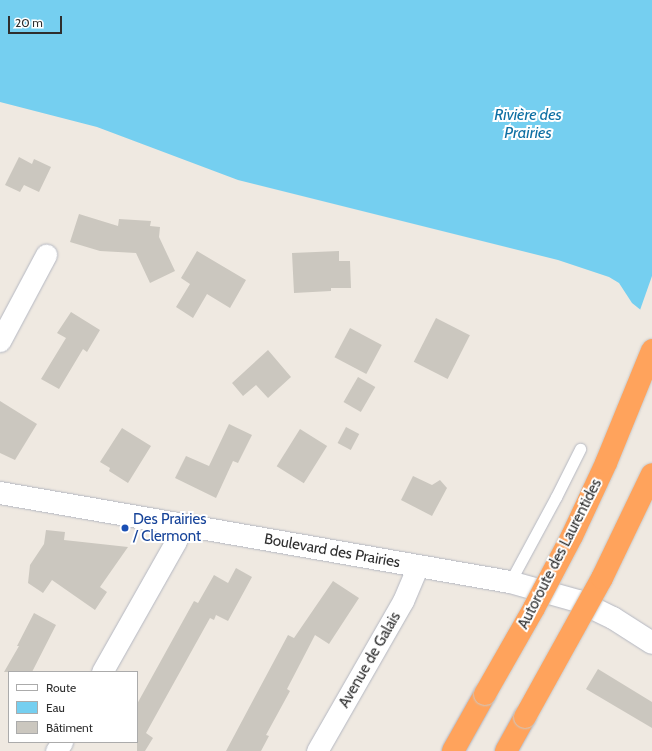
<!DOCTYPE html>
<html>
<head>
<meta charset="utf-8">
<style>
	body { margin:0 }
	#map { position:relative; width:652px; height:751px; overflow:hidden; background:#efe9e1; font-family:Cabin,sans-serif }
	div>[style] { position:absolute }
	.water>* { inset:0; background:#75cff0 }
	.pier>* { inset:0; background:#efe9e1 }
	.building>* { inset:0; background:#cbc7bf; transform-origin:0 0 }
	.roads { filter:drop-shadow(0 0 1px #b4b7c1) drop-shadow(0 0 1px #b4b7c1) }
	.lane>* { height:11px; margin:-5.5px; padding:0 5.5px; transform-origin:5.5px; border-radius:5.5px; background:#fff }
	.street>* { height:21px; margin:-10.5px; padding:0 10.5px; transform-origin:10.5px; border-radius:10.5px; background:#fff }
	.secondary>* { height:22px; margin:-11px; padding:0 11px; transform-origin:11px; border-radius:11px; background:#fff }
	.highway>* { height:22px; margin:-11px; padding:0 11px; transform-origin:11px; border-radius:11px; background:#ffa35c }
	.bridges { filter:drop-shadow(0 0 1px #c9c9c9) drop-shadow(0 0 1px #c9c9c9) }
	.highway-bridge>* { height:22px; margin:-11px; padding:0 11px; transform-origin:11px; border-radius:11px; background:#ffa35c }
	.dots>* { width:11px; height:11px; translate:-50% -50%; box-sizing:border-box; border:2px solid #fff; border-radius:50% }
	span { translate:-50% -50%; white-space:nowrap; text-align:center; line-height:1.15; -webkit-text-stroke:4px #fff; paint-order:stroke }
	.transit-label { font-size:15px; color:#164399 }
	.left { translate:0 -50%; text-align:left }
	.street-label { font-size:15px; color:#2e2e2e }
	.water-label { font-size:16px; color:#0d6fa3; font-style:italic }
	.legend { position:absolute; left:8px; top:671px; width:130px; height:72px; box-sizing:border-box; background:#fff; border:1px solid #ababab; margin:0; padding:5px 7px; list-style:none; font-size:12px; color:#2e2e2e }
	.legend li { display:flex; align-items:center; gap:8px; height:20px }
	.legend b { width:20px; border:1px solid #ababab }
	.scale { position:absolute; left:8px; top:16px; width:54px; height:18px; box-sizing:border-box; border:2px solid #2e2e2e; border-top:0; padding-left:5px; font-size:12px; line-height:14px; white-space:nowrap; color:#2e2e2e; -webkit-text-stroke:3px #fff; paint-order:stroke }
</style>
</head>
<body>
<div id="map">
	<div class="water">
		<div style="clip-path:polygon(0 0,652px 0,652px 319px,632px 303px,619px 283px,609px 277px,558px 260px,238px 180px,97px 127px,0 102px)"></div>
	</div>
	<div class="pier">
		<div style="clip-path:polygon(652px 276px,652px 321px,639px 313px)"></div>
	</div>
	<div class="building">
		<div style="clip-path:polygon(19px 157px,32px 164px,34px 159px,51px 167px,39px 192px,24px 185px,20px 192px,5px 185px)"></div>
		<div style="clip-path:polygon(79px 214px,118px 226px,119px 219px,151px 221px,150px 226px,160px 227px,159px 237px,175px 271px,150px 283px,136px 253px,100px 251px,70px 242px)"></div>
		<div style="clip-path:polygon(197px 251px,246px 280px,230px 308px,207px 294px,193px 318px,176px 307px,190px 284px,181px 278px)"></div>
		<div style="clip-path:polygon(339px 251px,339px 261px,350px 261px,351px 288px,331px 288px,331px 291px,294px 293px,292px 253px)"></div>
		<div style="clip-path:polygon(71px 312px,100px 330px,87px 352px,83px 349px,59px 389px,41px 379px,66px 338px,57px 333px)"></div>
		<div style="left:436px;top:318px;width:38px;height:49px;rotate:27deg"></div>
		<div style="left:350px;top:328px;width:36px;height:33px;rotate:28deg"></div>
		<div style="clip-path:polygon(268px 350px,291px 377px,268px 398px,256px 385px,243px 396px,232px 383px)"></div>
		<div style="left:358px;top:377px;width:20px;height:29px;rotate:30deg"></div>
		<div style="clip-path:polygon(0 401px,37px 424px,15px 460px,0 453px)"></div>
		<div style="clip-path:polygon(229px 424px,252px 435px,238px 463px,233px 461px,216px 498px,175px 478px,186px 456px,209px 466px)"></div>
		<div style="left:346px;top:427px;width:15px;height:18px;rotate:28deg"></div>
		<div style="clip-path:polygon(122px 428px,151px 446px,128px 483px,109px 471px,110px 468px,100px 462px)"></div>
		<div style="left:300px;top:429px;width:32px;height:44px;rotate:32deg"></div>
		<div style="clip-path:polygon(413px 476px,432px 485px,440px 480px,447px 488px,432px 516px,401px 500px)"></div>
		<div style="clip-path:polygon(46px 530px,65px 532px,64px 540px,128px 547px,100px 587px,107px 592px,95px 610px,52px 580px,43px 593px,28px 583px,30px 565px,44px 544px)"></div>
		<div style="clip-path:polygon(236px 568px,252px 577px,228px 621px,216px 615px,214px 620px,210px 618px,146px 733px,153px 738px,145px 751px,137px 751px,137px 704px,194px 601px,198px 603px,214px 575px,228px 583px)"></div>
		<div style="clip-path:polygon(333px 581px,359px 598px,329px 644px,315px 635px,287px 689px,290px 691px,266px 735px,269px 736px,261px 751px,226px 751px,288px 635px,294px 638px)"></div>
		<div style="clip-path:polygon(34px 613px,56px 625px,32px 672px,4px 672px,19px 646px,17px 646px)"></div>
		<div style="clip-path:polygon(598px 669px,652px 702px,652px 728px,586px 689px)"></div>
	</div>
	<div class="roads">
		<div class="lane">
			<div style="left:510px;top:582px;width:97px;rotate:-61.6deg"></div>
			<div style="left:556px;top:497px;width:54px;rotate:-63.4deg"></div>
		</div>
		<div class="street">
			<div style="left:0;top:341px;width:98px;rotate:-61.9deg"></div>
			<div style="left:102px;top:672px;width:150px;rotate:-60.5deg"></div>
			<div style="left:176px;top:541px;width:17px;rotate:-73deg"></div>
			<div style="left:56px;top:751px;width:11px;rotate:-56deg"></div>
			<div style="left:317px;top:751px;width:173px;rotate:-60.2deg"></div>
			<div style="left:403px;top:601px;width:38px;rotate:-67deg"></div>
		</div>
		<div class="secondary">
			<div style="left:0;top:493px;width:518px;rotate:9.9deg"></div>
			<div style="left:510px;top:582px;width:71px;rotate:15.6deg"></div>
			<div style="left:578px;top:601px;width:39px;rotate:26deg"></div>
			<div style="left:613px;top:618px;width:46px;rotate:32.7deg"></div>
		</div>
		<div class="highway">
			<div style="left:453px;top:751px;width:65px;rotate:-60.7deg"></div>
			<div style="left:506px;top:751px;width:39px;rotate:-61deg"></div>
		</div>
	</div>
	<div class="bridges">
		<div class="highway-bridge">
			<div style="left:485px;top:694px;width:99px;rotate:-60.3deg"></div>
			<div style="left:534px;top:608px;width:81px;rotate:-62.2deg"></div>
			<div style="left:572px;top:536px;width:81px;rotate:-65deg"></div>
			<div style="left:606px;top:463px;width:122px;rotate:-67.8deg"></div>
			<div style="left:525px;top:717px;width:159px;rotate:-61deg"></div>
			<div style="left:602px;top:578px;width:115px;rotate:-64.3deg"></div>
		</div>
	</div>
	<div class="dots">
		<div style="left:125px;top:528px;background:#1a4fb4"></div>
	</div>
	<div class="transit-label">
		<span class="left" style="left:133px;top:528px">Des Prairies<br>/ Clermont</span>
	</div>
	<div class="street-label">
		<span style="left:332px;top:551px;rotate:10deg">Boulevard des Prairies</span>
		<span style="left:560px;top:554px;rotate:-63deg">Autoroute des Laurentides</span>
		<span style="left:370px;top:660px;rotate:-60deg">Avenue de Galais</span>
	</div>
	<div class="water-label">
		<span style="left:528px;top:124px">Rivière des<br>Prairies</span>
	</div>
	<ul class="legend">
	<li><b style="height:5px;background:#fff"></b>Route</li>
	<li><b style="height:11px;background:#75cff0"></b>Eau</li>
	<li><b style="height:11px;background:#cbc7bf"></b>Bâtiment</li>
	</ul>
	<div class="scale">20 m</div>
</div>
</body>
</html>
